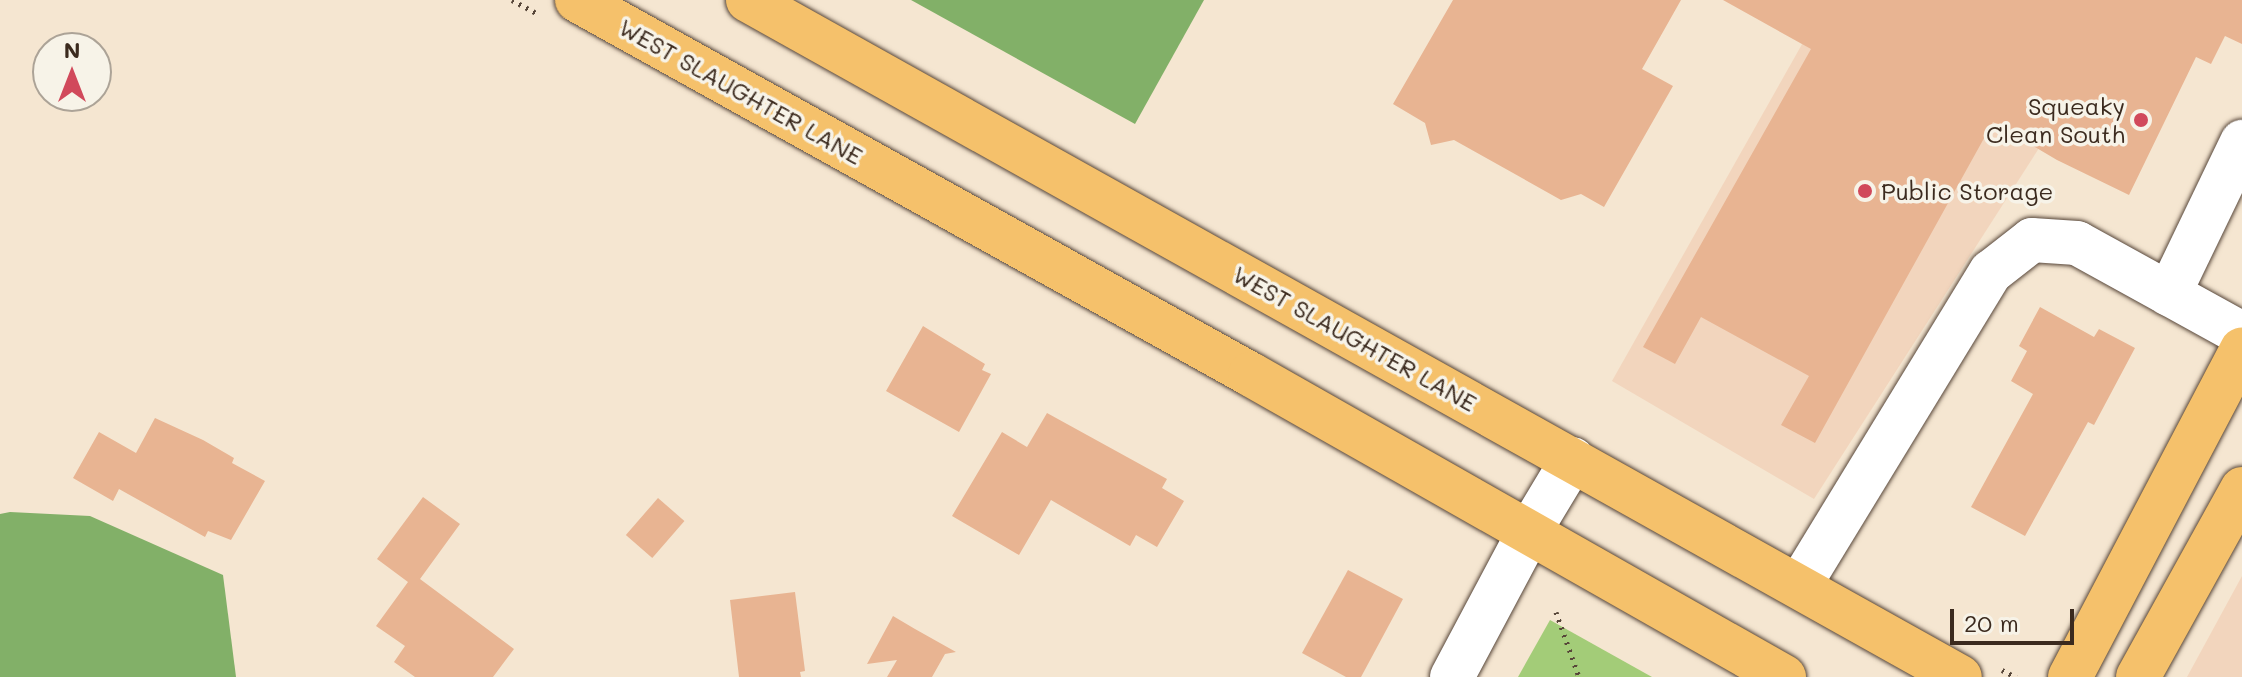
<!DOCTYPE html>
<html>
<head>
<meta charset="utf-8">
<style>
	body { margin:0 }
	#map { position:relative; width:2242px; height:677px; overflow:hidden; background:#f5e6d1; font-family:Mali,sans-serif }
	div>[style] { position:absolute }
	.built>* { inset:0; background:#f2d5bd }
	.green>* { inset:0; background:#a3cc78 }
	.forest>* { inset:0; background:#82b068 }
	.building>* { inset:0; background:#e8b492; transform-origin:0 0 }
	.path>* { height:5px; margin-top:-2.5px; transform-origin:0; background:repeating-linear-gradient(90deg,#574639 0 2px,transparent 0 8px) }
	.roads { filter:drop-shadow(0 0 2px #574639) drop-shadow(0 0 2px #574639) }
	.minor>* { height:44px; margin:-22px; padding:0 22px; transform-origin:22px; border-radius:22px; background:#fff }
	.major>* { height:44px; margin:-22px; padding:0 22px; transform-origin:22px; border-radius:22px; background:#f5c16b }
	.dots>* { width:22px; height:22px; translate:-50% -50%; box-sizing:border-box; border:4px solid #f7f3e8; border-radius:50% }
	span { translate:-50% -50%; white-space:nowrap; text-align:center; line-height:1.15; -webkit-text-stroke:7px #f7f3e8; paint-order:stroke }
	.street-label { font-size:24px; color:#3b2a1e }
	.poi-label { font-size:24px; color:#3b2a1e }
	.right { translate:-100% -50%; text-align:right }
	.left { translate:0 -50%; text-align:left }
	.north { position:absolute; left:32px; top:32px; width:80px; height:80px; box-sizing:border-box; background:#f7f3e8; border:2px solid #aca397; border-radius:50%; rotate:0deg; font-size:22px; font-weight:700; line-height:32px; text-align:center; color:#3b2a1e }
	.north::after { content:''; display:block; margin:auto; width:28px; height:36px; background:#d1495b; clip-path:polygon(50% 0,100% 100%,50% 72%,0 100%) }
	.scale { position:absolute; left:1950px; top:609px; width:124px; height:36px; box-sizing:border-box; border:4px solid #3b2a1e; border-top:0; padding-left:10px; font-size:24px; line-height:28px; white-space:nowrap; color:#3b2a1e; -webkit-text-stroke:6px #f7f3e8; paint-order:stroke }
</style>
</head>
<body>
<div id="map">
	<div class="built">
		<div style="clip-path:polygon(1827px 0,2134px 0,1814px 499px,1612px 381px)"></div>
		<div style="clip-path:polygon(2242px 576px,2242px 677px,2187px 677px)"></div>
	</div>
	<div class="green">
		<div style="clip-path:polygon(1550px 620px,1652px 677px,1518px 677px)"></div>
	</div>
	<div class="forest">
		<div style="clip-path:polygon(911px 0,1204px 0,1135px 124px)"></div>
		<div style="clip-path:polygon(10px 512px,90px 516px,223px 575px,236px 677px,0 677px,0 514px)"></div>
	</div>
	<div class="building">
		<div style="clip-path:polygon(1453px 0,1681px 0,1642px 69px,1673px 86px,1604px 207px,1581px 194px,1561px 200px,1454px 140px,1431px 145px,1425px 123px,1393px 104px)"></div>
		<div style="clip-path:polygon(1723px 0,2242px 0,2242px 44px,2225px 36px,2211px 64px,2196px 57px,2129px 195px,2057px 160px,1993px 122px,1815px 443px,1781px 425px,1809px 376px,1701px 317px,1675px 364px,1643px 347px,1811px 49px)"></div>
		<div style="clip-path:polygon(2040px 307px,2094px 337px,2099px 329px,2135px 348px,2094px 425px,2088px 422px,2025px 536px,1971px 507px,2033px 394px,2011px 381px,2027px 351px,2019px 346px)"></div>
		<div style="clip-path:polygon(923px 326px,985px 364px,982px 370px,991px 374px,959px 432px,886px 391px)"></div>
		<div style="clip-path:polygon(1047px 413px,1167px 479px,1162px 488px,1184px 501px,1157px 547px,1136px 535px,1130px 546px,1051px 500px,1019px 555px,952px 516px,1002px 432px,1027px 447px)"></div>
		<div style="clip-path:polygon(155px 418px,203px 440px,234px 458px,232px 463px,265px 481px,231px 540px,208px 531px,205px 537px,119px 489px,113px 501px,73px 478px,99px 432px,136px 453px)"></div>
		<div style="clip-path:polygon(423px 497px,460px 524px,420px 579px,514px 649px,493px 677px,415px 677px,394px 662px,405px 646px,376px 626px,408px 582px,377px 559px)"></div>
		<div style="left:658px;top:498px;width:35px;height:49px;rotate:41deg"></div>
		<div style="clip-path:polygon(1348px 570px,1403px 599px,1361px 677px,1346px 677px,1302px 653px)"></div>
		<div style="clip-path:polygon(795px 592px,805px 671px,800px 672px,801px 677px,739px 677px,730px 600px)"></div>
		<div style="clip-path:polygon(893px 616px,915px 629px,956px 652px,945px 654px,932px 677px,887px 677px,897px 660px,867px 664px)"></div>
	</div>
	<div class="path">
		<div style="left:512px;top:0;width:27px;rotate:28deg"></div>
		<div style="left:1556px;top:612px;width:69px;rotate:70.5deg"></div>
		<div style="left:2002px;top:670px;width:16px;rotate:27deg"></div>
	</div>
	<div class="roads">
		<div class="minor">
			<div style="left:2169px;top:294px;width:169px;rotate:-64.3deg"></div>
			<div style="left:1799px;top:586px;width:368px;rotate:-58.6deg"></div>
			<div style="left:1991px;top:272px;width:52px;rotate:-38deg"></div>
			<div style="left:2032px;top:240px;width:45px;rotate:3.8deg"></div>
			<div style="left:2077px;top:243px;width:188px;rotate:28.9deg"></div>
			<div style="left:1452px;top:677px;width:164px;rotate:-62deg"></div>
			<div style="left:1529px;top:532px;width:85px;rotate:-58.9deg"></div>
		</div>
		<div class="major">
			<div style="left:577px;top:0;width:770px;rotate:29.06deg"></div>
			<div style="left:1250px;top:374px;width:614px;rotate:29.57deg"></div>
			<div style="left:748px;top:0;width:1388px;rotate:29.19deg"></div>
			<div style="left:2070px;top:677px;width:370px;rotate:-62.3deg"></div>
			<div style="left:2138px;top:677px;width:215px;rotate:-61deg"></div>
		</div>
	</div>
	<div class="dots">
		<div style="left:2141px;top:120px;background:#d1495b"></div>
		<div style="left:1865px;top:191px;background:#d1495b"></div>
	</div>
	<div class="street-label">
		<span style="left:741px;top:91px;rotate:29deg">WEST SLAUGHTER LANE</span>
		<span style="left:1355px;top:338px;rotate:29deg">WEST SLAUGHTER LANE</span>
	</div>
	<div class="poi-label">
		<span class="right" style="left:2125px;top:120px">Squeaky<br>Clean South</span>
		<span class="left" style="left:1881px;top:191px">Public Storage</span>
	</div>
	<div class="north">N</div>
	<div class="scale">20 m</div>
</div>
</body>
</html>
